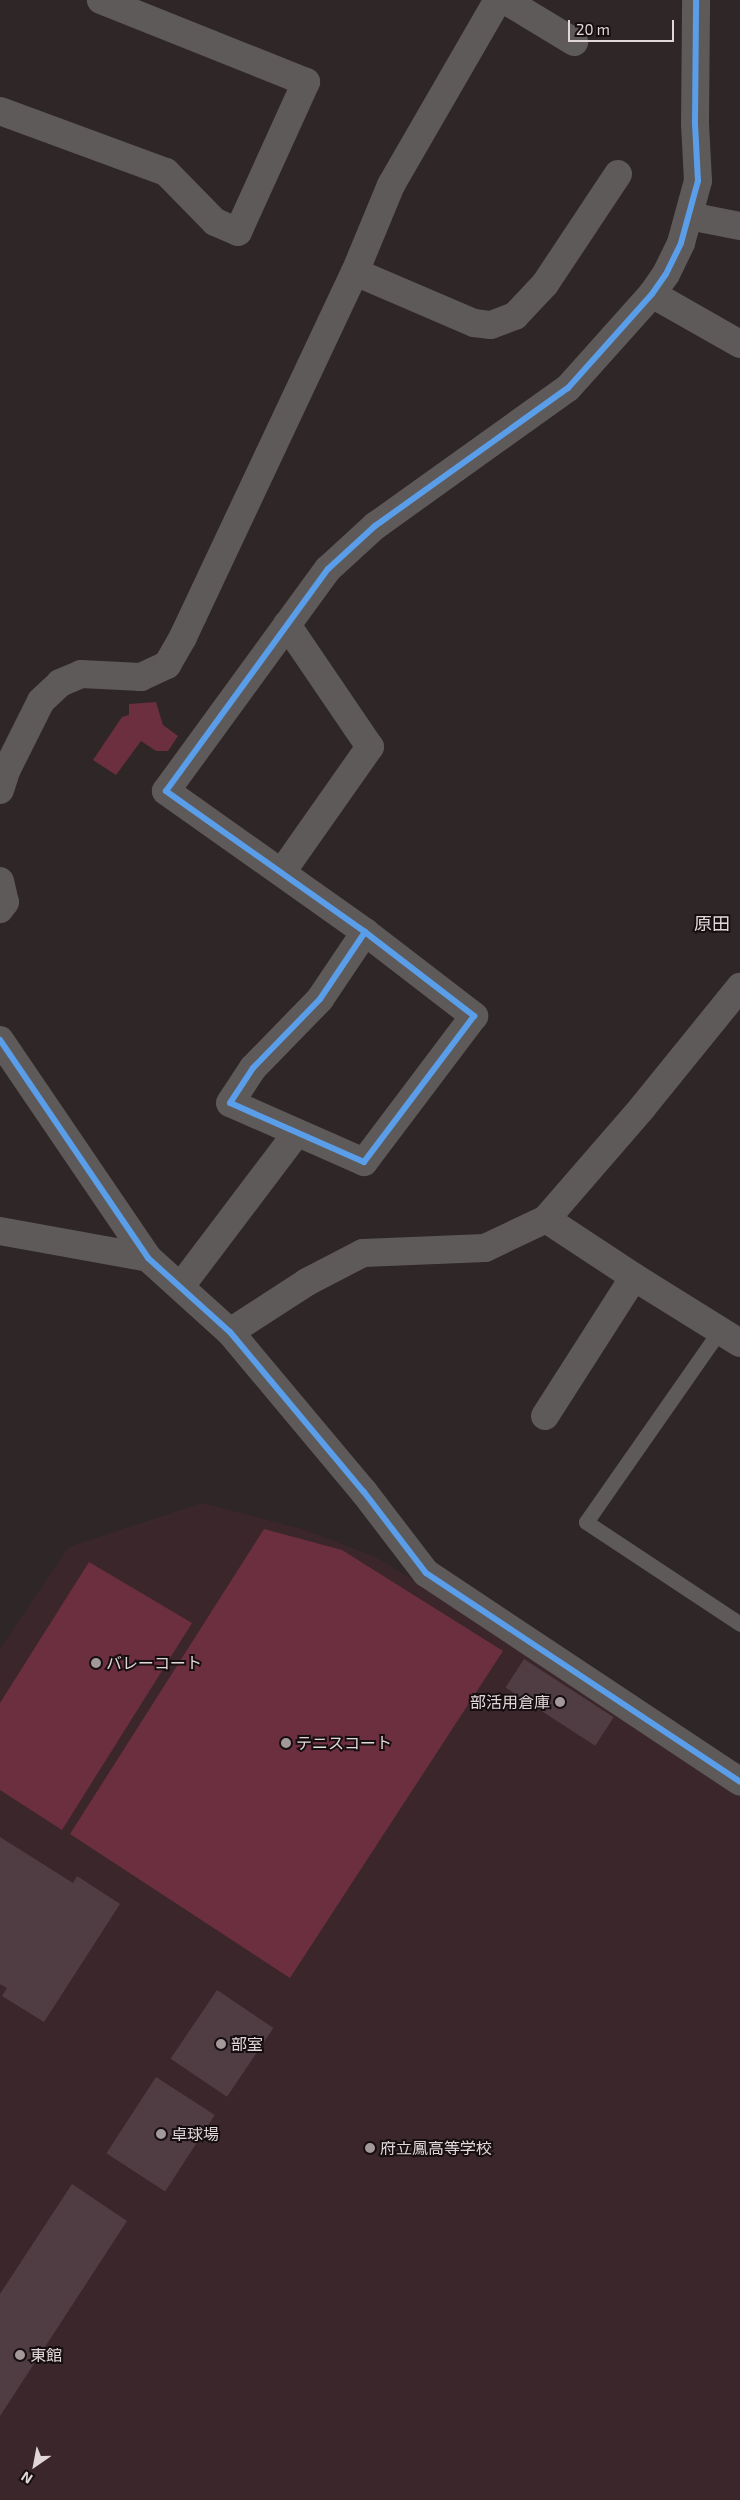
<!DOCTYPE html>
<html>
<head>
<meta charset="utf-8">
<style>
	body { margin:0 }
	#map { position:relative; width:740px; height:2500px; overflow:hidden; background:#2f2628; font-family:"Exo 2","Noto Sans JP",sans-serif }
	div>[style] { position:absolute }
	.built>* { inset:0; background:#3b262b }
	.green>* { inset:0; background:#6b2f40 }
	.building>* { inset:0; background:#503d43; transform-origin:0 0 }
	.lane>* { height:15px; margin:-7.5px; padding:0 7.5px; transform-origin:7.5px; border-radius:7.5px; background:#5e5a5a }
	.street>* { height:28px; margin:-14px; padding:0 14px; transform-origin:14px; border-radius:14px; background:#5e5a5a }
	.cycleway>* { height:6px; margin:-3px; padding:0 3px; transform-origin:3px; border-radius:3px; background:#5a9eea }
	.dots>* { width:14px; height:14px; translate:-50% -50%; box-sizing:border-box; border:2px solid #160e10; border-radius:50% }
	span { translate:-50% -50%; white-space:nowrap; text-align:center; line-height:1.15; -webkit-text-stroke:4px #160e10; paint-order:stroke }
	.poi-label { font-size:16px; color:#e1d6d8 }
	.left { translate:0 -50%; text-align:left }
	.right { translate:-100% -50%; text-align:right }
	.neighbourhood-label { font-size:18px; color:#e1d6d8 }
	.north { position:absolute; left:10px; top:2440px; width:50px; height:50px; -webkit-text-stroke:4px #160e10; paint-order:stroke; rotate:213deg; font-size:14px; font-weight:700; line-height:20px; text-align:center; color:#e1d6d8 }
	.north::after { content:''; display:block; margin:auto; width:18px; height:22px; background:#e1d6d8; clip-path:polygon(50% 0,100% 100%,50% 72%,0 100%) }
	.scale { position:absolute; left:568px; top:20px; width:106px; height:22px; box-sizing:border-box; border:2px solid #e1d6d8; border-top:0; padding-left:6px; font-size:15px; line-height:18px; white-space:nowrap; color:#e1d6d8; -webkit-text-stroke:4px #160e10; paint-order:stroke }
</style>
</head>
<body>
<div id="map">
	<div class="built">
		<div style="clip-path:polygon(202px 1503px,302px 1529px,376px 1557px,437px 1595px,740px 1797px,740px 2500px,0 2500px,0 1649px,69px 1547px)"></div>
	</div>
	<div class="green">
		<div style="clip-path:polygon(156px 702px,163px 725px,178px 736px,168px 751px,156px 751px,141px 741px,116px 775px,93px 760px,122px 717px,129px 715px,129px 704px)"></div>
		<div style="clip-path:polygon(264px 1529px,342px 1550px,503px 1651px,290px 1978px,70px 1834px)"></div>
		<div style="clip-path:polygon(89px 1562px,192px 1623px,62px 1830px,0 1790px,0 1703px)"></div>
	</div>
	<div class="building">
		<div style="left:524px;top:1659px;width:107px;height:34px;rotate:33deg"></div>
		<div style="clip-path:polygon(0 1837px,73px 1883px,77px 1876px,120px 1904px,44px 2022px,2px 1996px,7px 1988px,0 1984px)"></div>
		<div style="left:217px;top:1990px;width:68px;height:83px;rotate:34deg"></div>
		<div style="left:156px;top:2077px;width:70px;height:91px;rotate:33deg"></div>
		<div style="clip-path:polygon(72px 2184px,127px 2221px,0 2416px,0 2294px)"></div>
	</div>
	<div class="lane">
		<div style="left:720px;top:1330px;width:234px;rotate:124.9deg"></div>
		<div style="left:586px;top:1522px;width:185px;rotate:33.5deg"></div>
	</div>
	<div class="street">
		<div style="left:505px;top:0;width:81px;rotate:31.3deg"></div>
		<div style="left:0;top:111px;width:177px;rotate:20.2deg"></div>
		<div style="left:166px;top:172px;width:70px;rotate:45.6deg"></div>
		<div style="left:215px;top:222px;width:25px;rotate:23deg"></div>
		<div style="left:238px;top:232px;width:165px;rotate:-65.6deg"></div>
		<div style="left:306px;top:82px;width:221px;rotate:-158.2deg"></div>
		<div style="left:689px;top:216px;width:52px;rotate:11.1deg"></div>
		<div style="left:355px;top:272px;width:129px;rotate:23.2deg"></div>
		<div style="left:474px;top:323px;width:17px;rotate:7deg"></div>
		<div style="left:491px;top:325px;width:26px;rotate:-21deg"></div>
		<div style="left:515px;top:316px;width:44px;rotate:-46.8deg"></div>
		<div style="left:545px;top:284px;width:132px;rotate:-56.4deg"></div>
		<div style="left:652px;top:294px;width:101px;rotate:29.6deg"></div>
		<div style="left:0;top:790px;width:20px;rotate:-72deg"></div>
		<div style="left:6px;top:771px;width:78px;rotate:-63.4deg"></div>
		<div style="left:41px;top:701px;width:26px;rotate:-43deg"></div>
		<div style="left:60px;top:683px;width:23px;rotate:-23deg"></div>
		<div style="left:81px;top:674px;width:60px;rotate:2.9deg"></div>
		<div style="left:141px;top:677px;width:29px;rotate:-25deg"></div>
		<div style="left:167px;top:665px;width:32px;rotate:-60deg"></div>
		<div style="left:183px;top:637px;width:403px;rotate:-64.8deg"></div>
		<div style="left:355px;top:272px;width:94px;rotate:-67.5deg"></div>
		<div style="left:391px;top:185px;width:214px;rotate:-60deg"></div>
		<div style="left:282px;top:872px;width:153px;rotate:-54.9deg"></div>
		<div style="left:370px;top:747px;width:148px;rotate:-124.2deg"></div>
		<div style="left:0;top:881px;width:22px;rotate:77deg"></div>
		<div style="left:5px;top:902px;width:9px;rotate:126deg"></div>
		<div style="left:365px;top:932px;width:138px;rotate:37.6deg"></div>
		<div style="left:474px;top:1016px;width:183px;rotate:127deg"></div>
		<div style="left:364px;top:1162px;width:146px;rotate:-156.2deg"></div>
		<div style="left:230px;top:1103px;width:42px;rotate:-56.7deg"></div>
		<div style="left:253px;top:1068px;width:96px;rotate:-45.8deg"></div>
		<div style="left:320px;top:999px;width:81px;rotate:-56.1deg"></div>
		<div style="left:365px;top:932px;width:244px;rotate:-144.7deg"></div>
		<div style="left:166px;top:791px;width:275px;rotate:-53.9deg"></div>
		<div style="left:328px;top:569px;width:64px;rotate:-42.5deg"></div>
		<div style="left:375px;top:526px;width:237px;rotate:-35.6deg"></div>
		<div style="left:568px;top:388px;width:126px;rotate:-48.2deg"></div>
		<div style="left:652px;top:294px;width:24px;rotate:-55deg"></div>
		<div style="left:666px;top:274px;width:34px;rotate:-64deg"></div>
		<div style="left:681px;top:243px;width:64px;rotate:-74.7deg"></div>
		<div style="left:698px;top:181px;width:57px;rotate:-93deg"></div>
		<div style="left:695px;top:124px;width:124px;rotate:-89.5deg"></div>
		<div style="left:0;top:1040px;width:263px;rotate:55.8deg"></div>
		<div style="left:148px;top:1258px;width:110px;rotate:42.1deg"></div>
		<div style="left:230px;top:1332px;width:209px;rotate:50.1deg"></div>
		<div style="left:364px;top:1492px;width:102px;rotate:52.6deg"></div>
		<div style="left:426px;top:1573px;width:377px;rotate:33.6deg"></div>
		<div style="left:546px;top:1219px;width:105px;rotate:33.4deg"></div>
		<div style="left:634px;top:1277px;width:125px;rotate:31.9deg"></div>
		<div style="left:0;top:1231px;width:150px;rotate:10.3deg"></div>
		<div style="left:181px;top:1286px;width:191px;rotate:-52.9deg"></div>
		<div style="left:230px;top:1332px;width:92px;rotate:-33deg"></div>
		<div style="left:307px;top:1282px;width:63px;rotate:-27.4deg"></div>
		<div style="left:363px;top:1253px;width:122px;rotate:-2.3deg"></div>
		<div style="left:485px;top:1248px;width:68px;rotate:-25.4deg"></div>
		<div style="left:546px;top:1219px;width:147px;rotate:-49.1deg"></div>
		<div style="left:642px;top:1108px;width:156px;rotate:-51deg"></div>
		<div style="left:545px;top:1416px;width:165px;rotate:-57.4deg"></div>
	</div>
	<div class="cycleway">
		<div style="left:365px;top:932px;width:138px;rotate:37.6deg"></div>
		<div style="left:474px;top:1016px;width:183px;rotate:127deg"></div>
		<div style="left:364px;top:1162px;width:146px;rotate:-156.2deg"></div>
		<div style="left:230px;top:1103px;width:42px;rotate:-56.7deg"></div>
		<div style="left:253px;top:1068px;width:96px;rotate:-45.8deg"></div>
		<div style="left:320px;top:999px;width:81px;rotate:-56.1deg"></div>
		<div style="left:365px;top:932px;width:244px;rotate:-144.7deg"></div>
		<div style="left:166px;top:791px;width:275px;rotate:-53.9deg"></div>
		<div style="left:328px;top:569px;width:64px;rotate:-42.5deg"></div>
		<div style="left:375px;top:526px;width:237px;rotate:-35.6deg"></div>
		<div style="left:568px;top:388px;width:126px;rotate:-48.2deg"></div>
		<div style="left:652px;top:294px;width:24px;rotate:-55deg"></div>
		<div style="left:666px;top:274px;width:34px;rotate:-64deg"></div>
		<div style="left:681px;top:243px;width:64px;rotate:-74.7deg"></div>
		<div style="left:698px;top:181px;width:57px;rotate:-93deg"></div>
		<div style="left:695px;top:124px;width:124px;rotate:-89.5deg"></div>
		<div style="left:0;top:1040px;width:263px;rotate:55.8deg"></div>
		<div style="left:148px;top:1258px;width:110px;rotate:42.1deg"></div>
		<div style="left:230px;top:1332px;width:209px;rotate:50.1deg"></div>
		<div style="left:364px;top:1492px;width:102px;rotate:52.6deg"></div>
		<div style="left:426px;top:1573px;width:377px;rotate:33.6deg"></div>
	</div>
	<div class="dots">
		<div style="left:96px;top:1663px;background:#a3989a"></div>
		<div style="left:560px;top:1702px;background:#a3989a"></div>
		<div style="left:286px;top:1743px;background:#a3989a"></div>
		<div style="left:221px;top:2044px;background:#a3989a"></div>
		<div style="left:161px;top:2134px;background:#a3989a"></div>
		<div style="left:370px;top:2148px;background:#a3989a"></div>
		<div style="left:20px;top:2355px;background:#a3989a"></div>
	</div>
	<div class="poi-label">
		<span class="left" style="left:106px;top:1663px">バレーコート</span>
		<span class="right" style="left:550px;top:1702px">部活用倉庫</span>
		<span class="left" style="left:296px;top:1743px">テニスコート</span>
		<span class="left" style="left:231px;top:2044px">部室</span>
		<span class="left" style="left:171px;top:2134px">卓球場</span>
		<span class="left" style="left:380px;top:2148px">府立鳳高等学校</span>
		<span class="left" style="left:30px;top:2355px">東館</span>
	</div>
	<div class="neighbourhood-label">
		<span style="left:712px;top:923px">原田</span>
	</div>
	<div class="north">N</div>
	<div class="scale">20 m</div>
</div>
</body>
</html>
